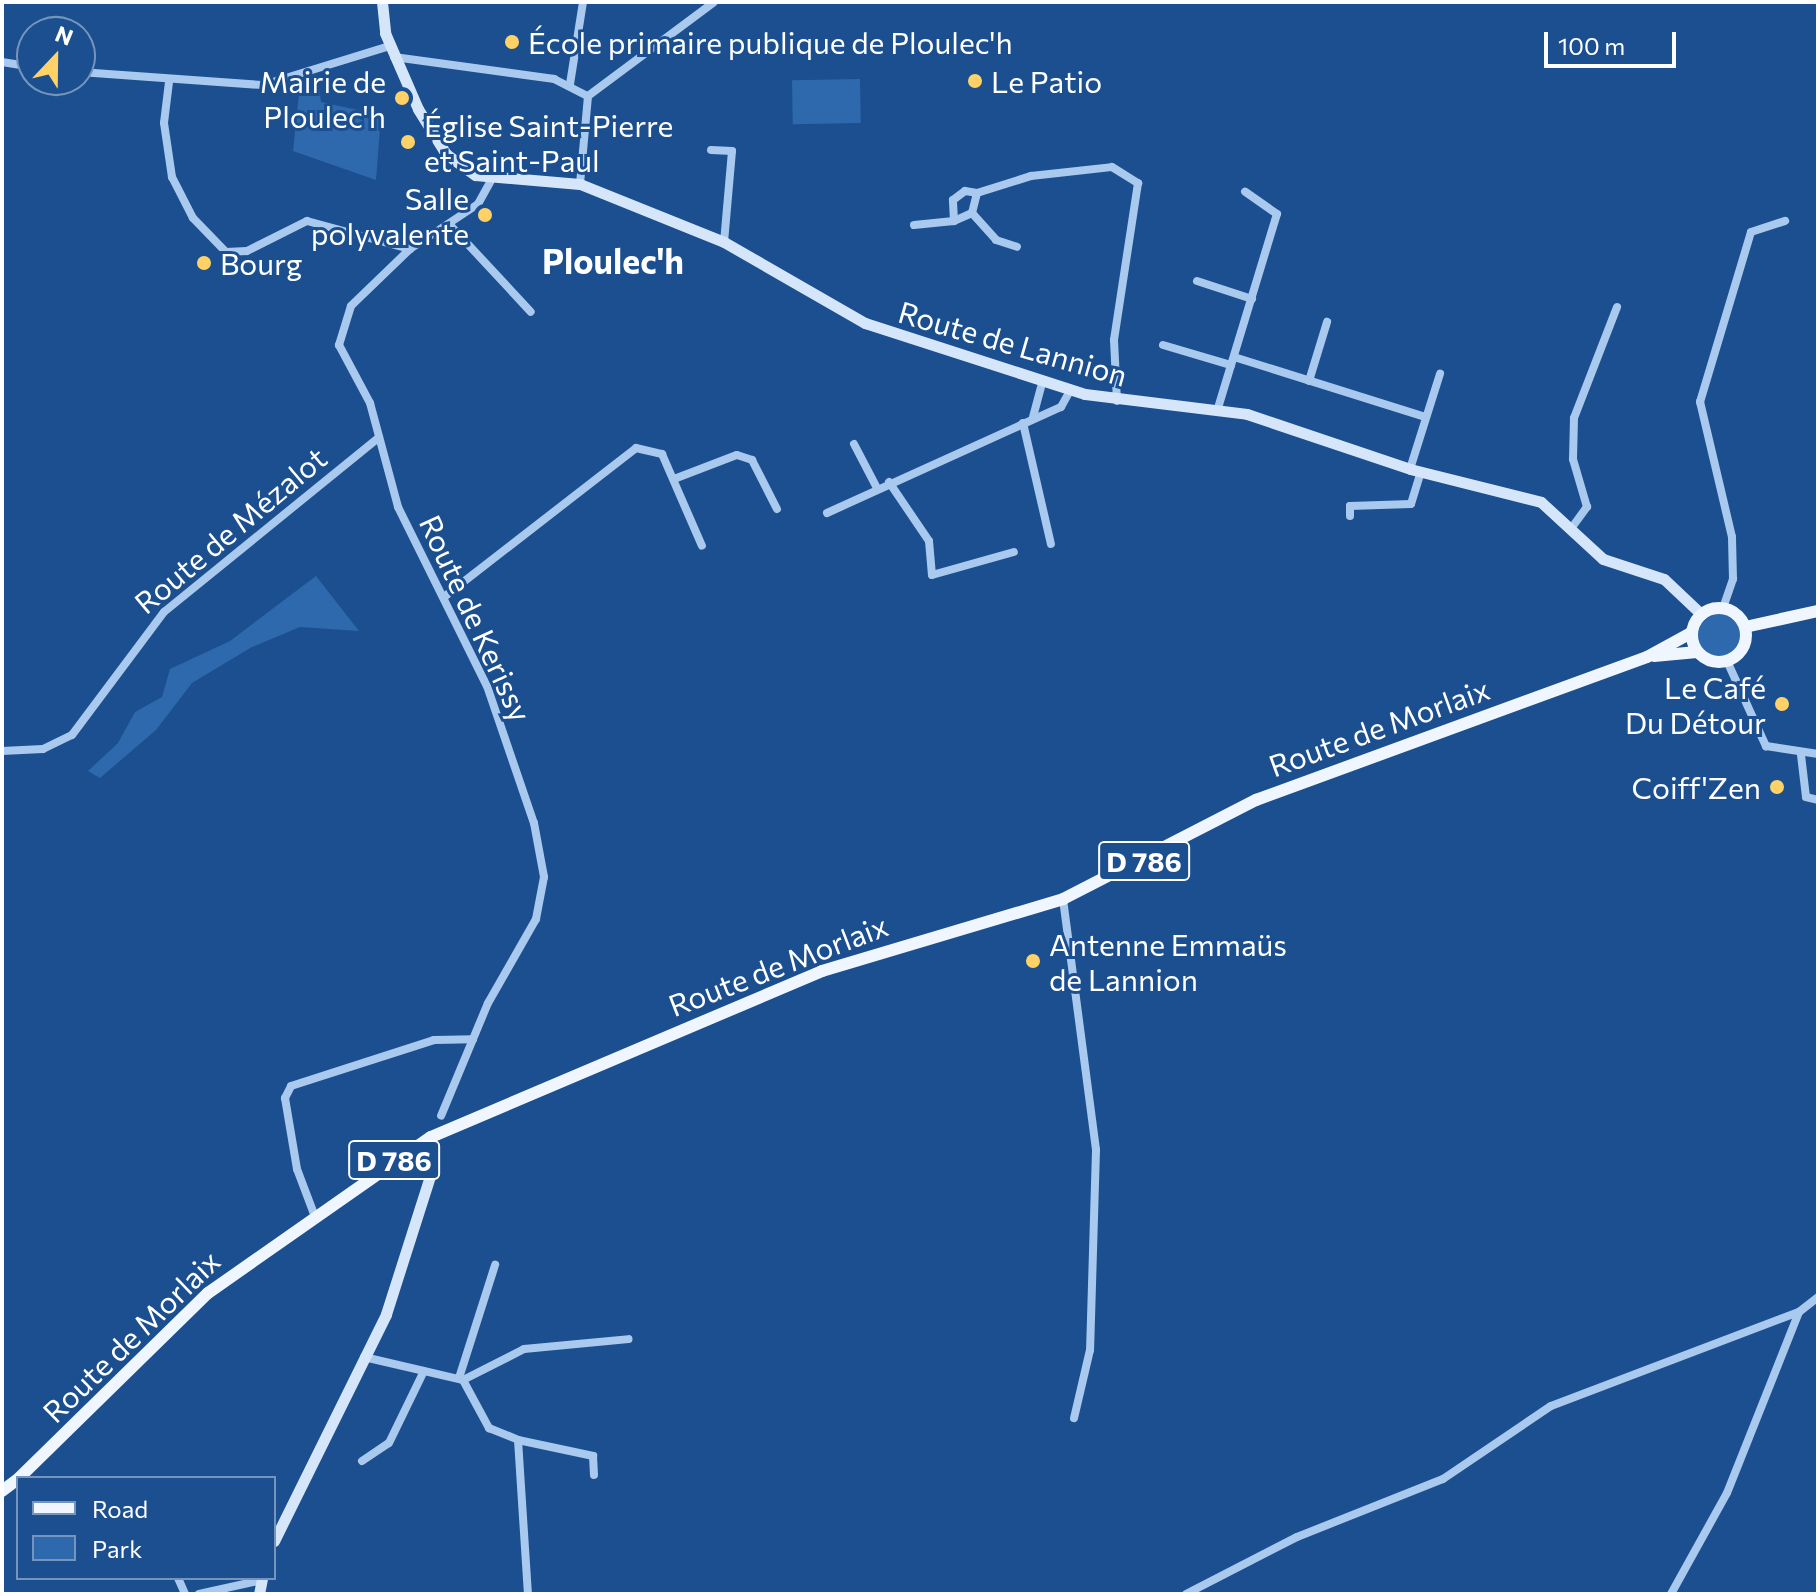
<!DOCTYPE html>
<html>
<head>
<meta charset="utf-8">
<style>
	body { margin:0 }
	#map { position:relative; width:1820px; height:1596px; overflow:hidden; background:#1b4f8f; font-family:Commissioner,sans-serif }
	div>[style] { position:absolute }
	.green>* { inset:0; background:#2e69ad; transform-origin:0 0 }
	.round { border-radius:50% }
	.street>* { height:8px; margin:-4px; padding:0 4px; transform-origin:4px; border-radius:4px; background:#a9c9ee }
	.secondary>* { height:11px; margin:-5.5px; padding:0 5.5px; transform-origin:5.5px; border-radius:5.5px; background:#d6e6fa }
	.primary>* { height:12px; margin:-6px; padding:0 6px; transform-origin:6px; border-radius:6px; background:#f0f6ff }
	.primary>.ring { margin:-6px; padding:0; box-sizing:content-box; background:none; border:12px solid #f0f6ff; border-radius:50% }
	.dots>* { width:22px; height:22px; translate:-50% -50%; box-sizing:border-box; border:4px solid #1b4f8f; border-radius:50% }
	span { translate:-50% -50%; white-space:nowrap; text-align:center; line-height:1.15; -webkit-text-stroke:6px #1b4f8f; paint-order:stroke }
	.shield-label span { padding:2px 6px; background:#1b4f8f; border:2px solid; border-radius:6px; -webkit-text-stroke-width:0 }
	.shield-label { font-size:28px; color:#fff; font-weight:700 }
	.poi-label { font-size:30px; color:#fff }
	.left { translate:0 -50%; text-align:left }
	.right { translate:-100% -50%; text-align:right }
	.street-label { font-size:30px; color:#fff }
	.quarter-label { font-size:34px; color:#fff; font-weight:700 }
	.frame { position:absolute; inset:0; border:4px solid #fff; pointer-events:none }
	.legend { position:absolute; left:16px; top:1476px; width:260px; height:104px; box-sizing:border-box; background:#1b4f8f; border:2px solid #7695bc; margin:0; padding:10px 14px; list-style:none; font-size:24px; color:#fff }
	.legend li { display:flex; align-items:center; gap:16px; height:40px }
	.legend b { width:40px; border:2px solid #7695bc }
	.north { position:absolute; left:16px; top:16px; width:80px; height:80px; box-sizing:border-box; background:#1b4f8f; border:2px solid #7695bc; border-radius:50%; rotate:22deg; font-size:22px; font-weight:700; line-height:32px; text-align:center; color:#fff }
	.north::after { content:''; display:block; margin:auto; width:28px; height:36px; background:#ffd166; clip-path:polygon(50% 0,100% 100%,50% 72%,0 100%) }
	.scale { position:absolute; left:1544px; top:32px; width:132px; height:36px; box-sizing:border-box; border:4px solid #fff; border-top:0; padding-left:10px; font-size:24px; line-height:28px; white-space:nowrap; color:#fff; -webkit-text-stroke:6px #1b4f8f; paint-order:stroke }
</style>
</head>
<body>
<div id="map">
	<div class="green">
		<div style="clip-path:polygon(318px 77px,321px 102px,381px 115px,376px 180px,293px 151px,300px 84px)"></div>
		<div style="left:860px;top:79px;width:44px;height:68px;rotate:89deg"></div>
		<div style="clip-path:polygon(316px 576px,359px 631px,300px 627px,252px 647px,192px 683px,156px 730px,100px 778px,88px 771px,118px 743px,135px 712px,162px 697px,170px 669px,230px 641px)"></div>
		<div class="round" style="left:1698px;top:614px;width:44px;height:44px"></div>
	</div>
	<div class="street">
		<div style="left:394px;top:57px;width:162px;rotate:7.8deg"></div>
		<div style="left:554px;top:79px;width:38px;rotate:27deg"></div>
		<div style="left:2px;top:62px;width:30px;rotate:9deg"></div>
		<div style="left:80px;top:72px;width:183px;rotate:4.1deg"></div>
		<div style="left:263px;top:85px;width:133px;rotate:-17.1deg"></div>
		<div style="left:169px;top:82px;width:41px;rotate:97deg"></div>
		<div style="left:164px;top:123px;width:55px;rotate:81.6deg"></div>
		<div style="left:172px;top:177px;width:46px;rotate:62.9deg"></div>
		<div style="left:193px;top:218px;width:47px;rotate:45.9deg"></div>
		<div style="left:226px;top:252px;width:21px;rotate:-3deg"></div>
		<div style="left:247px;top:251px;width:67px;rotate:-26.6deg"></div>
		<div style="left:307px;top:221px;width:107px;rotate:15.2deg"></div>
		<div style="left:410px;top:249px;width:82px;rotate:-33.5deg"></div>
		<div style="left:478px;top:204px;width:26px;rotate:-61deg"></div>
		<div style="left:570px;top:84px;width:83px;rotate:-81deg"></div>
		<div style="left:588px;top:96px;width:157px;rotate:-36.7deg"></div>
		<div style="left:711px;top:150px;width:21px;rotate:3deg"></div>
		<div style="left:732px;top:151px;width:91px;rotate:95deg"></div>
		<div style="left:580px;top:184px;width:88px;rotate:-84.8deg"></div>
		<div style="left:965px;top:191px;width:12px;rotate:9deg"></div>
		<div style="left:977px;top:193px;width:21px;rotate:104deg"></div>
		<div style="left:972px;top:213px;width:20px;rotate:156deg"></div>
		<div style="left:954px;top:221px;width:21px;rotate:-93deg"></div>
		<div style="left:953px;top:200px;width:15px;rotate:-37deg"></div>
		<div style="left:977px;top:193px;width:57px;rotate:-17.5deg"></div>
		<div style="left:1031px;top:176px;width:81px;rotate:-6.3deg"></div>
		<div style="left:1112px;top:167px;width:31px;rotate:32deg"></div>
		<div style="left:1138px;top:183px;width:159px;rotate:98.7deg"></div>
		<div style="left:1114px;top:340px;width:61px;rotate:87.2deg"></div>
		<div style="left:972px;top:213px;width:36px;rotate:48deg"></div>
		<div style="left:996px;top:240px;width:22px;rotate:18deg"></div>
		<div style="left:914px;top:225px;width:40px;rotate:-5.7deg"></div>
		<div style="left:451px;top:226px;width:117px;rotate:47.1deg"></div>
		<div style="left:410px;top:249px;width:82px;rotate:136deg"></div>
		<div style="left:351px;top:306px;width:41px;rotate:107.1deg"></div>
		<div style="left:339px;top:345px;width:66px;rotate:61.9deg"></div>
		<div style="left:370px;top:403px;width:108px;rotate:74.9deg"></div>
		<div style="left:398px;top:507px;width:200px;rotate:63.6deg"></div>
		<div style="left:487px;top:686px;width:145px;rotate:71.1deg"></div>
		<div style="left:534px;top:823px;width:55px;rotate:79.5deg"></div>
		<div style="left:544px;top:877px;width:43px;rotate:100.8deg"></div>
		<div style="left:536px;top:919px;width:97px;rotate:119.7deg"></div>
		<div style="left:488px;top:1003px;width:122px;rotate:112.6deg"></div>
		<div style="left:1197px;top:281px;width:58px;rotate:18.1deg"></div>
		<div style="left:1163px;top:345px;width:71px;rotate:16.4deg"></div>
		<div style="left:1234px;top:357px;width:201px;rotate:17.4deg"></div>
		<div style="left:1309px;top:381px;width:62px;rotate:-73deg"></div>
		<div style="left:1218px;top:408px;width:203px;rotate:-73.1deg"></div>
		<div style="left:1277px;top:214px;width:39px;rotate:-145deg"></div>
		<div style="left:1033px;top:417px;width:38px;rotate:-75deg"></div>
		<div style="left:1023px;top:423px;width:124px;rotate:77deg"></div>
		<div style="left:854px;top:444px;width:50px;rotate:62.4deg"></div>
		<div style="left:1410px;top:469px;width:100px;rotate:-72.5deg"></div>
		<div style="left:674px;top:479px;width:67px;rotate:-20.9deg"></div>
		<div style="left:737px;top:455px;width:16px;rotate:18deg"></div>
		<div style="left:752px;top:460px;width:55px;rotate:63deg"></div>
		<div style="left:889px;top:482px;width:71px;rotate:55.9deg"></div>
		<div style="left:929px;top:541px;width:34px;rotate:85deg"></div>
		<div style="left:932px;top:575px;width:85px;rotate:-15.7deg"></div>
		<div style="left:827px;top:513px;width:257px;rotate:-24.4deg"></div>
		<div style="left:1061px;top:407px;width:21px;rotate:-61deg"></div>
		<div style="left:1350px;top:516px;width:10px;rotate:-90deg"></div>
		<div style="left:1350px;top:506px;width:61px;rotate:-1.9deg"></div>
		<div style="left:1411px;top:504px;width:34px;rotate:-73deg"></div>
		<div style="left:1573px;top:526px;width:24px;rotate:-54deg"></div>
		<div style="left:1587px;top:507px;width:50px;rotate:-106.3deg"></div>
		<div style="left:1573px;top:459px;width:41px;rotate:-88.6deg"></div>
		<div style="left:1574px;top:418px;width:119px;rotate:-68.8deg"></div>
		<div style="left:444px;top:597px;width:243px;rotate:-37.8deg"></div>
		<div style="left:636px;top:448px;width:27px;rotate:13deg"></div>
		<div style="left:662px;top:454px;width:100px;rotate:66.5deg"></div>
		<div style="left:1723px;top:608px;width:31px;rotate:-71deg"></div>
		<div style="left:1733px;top:579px;width:42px;rotate:-91.4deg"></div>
		<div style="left:1732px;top:537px;width:139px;rotate:-103.3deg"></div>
		<div style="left:1700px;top:402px;width:177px;rotate:-73.3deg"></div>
		<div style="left:1751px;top:232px;width:36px;rotate:-18deg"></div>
		<div style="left:1727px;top:661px;width:94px;rotate:65.4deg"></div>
		<div style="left:1766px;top:746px;width:53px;rotate:8.7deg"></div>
		<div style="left:2px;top:751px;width:41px;rotate:-2.8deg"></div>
		<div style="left:43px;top:749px;width:32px;rotate:-26deg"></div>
		<div style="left:72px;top:735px;width:154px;rotate:-53.2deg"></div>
		<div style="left:164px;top:612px;width:277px;rotate:-39.1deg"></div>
		<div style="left:1801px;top:755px;width:42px;rotate:83.2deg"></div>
		<div style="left:1806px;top:797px;width:12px;rotate:14deg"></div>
		<div style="left:1063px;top:899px;width:253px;rotate:82.5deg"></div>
		<div style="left:1096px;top:1150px;width:200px;rotate:91.7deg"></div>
		<div style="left:1090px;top:1350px;width:70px;rotate:103.2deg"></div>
		<div style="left:314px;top:1214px;width:48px;rotate:-110.7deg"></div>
		<div style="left:297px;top:1169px;width:72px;rotate:-99.6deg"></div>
		<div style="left:285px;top:1098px;width:13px;rotate:-63deg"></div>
		<div style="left:291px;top:1086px;width:150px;rotate:-17.8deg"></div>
		<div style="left:434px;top:1040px;width:39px;rotate:-1deg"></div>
		<div style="left:364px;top:1357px;width:102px;rotate:13.1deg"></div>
		<div style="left:463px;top:1380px;width:55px;rotate:61.6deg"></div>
		<div style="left:489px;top:1428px;width:31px;rotate:22deg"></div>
		<div style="left:518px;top:1440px;width:154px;rotate:86.3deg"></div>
		<div style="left:459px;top:1378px;width:119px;rotate:-72.3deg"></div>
		<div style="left:463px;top:1380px;width:68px;rotate:-26.9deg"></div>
		<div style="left:524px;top:1349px;width:105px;rotate:-5.4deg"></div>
		<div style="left:518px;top:1440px;width:77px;rotate:12deg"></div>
		<div style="left:593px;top:1456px;width:19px;rotate:87deg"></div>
		<div style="left:362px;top:1461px;width:32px;rotate:-34deg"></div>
		<div style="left:389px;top:1443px;width:80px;rotate:-64.1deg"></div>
		<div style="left:178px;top:1578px;width:17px;rotate:66deg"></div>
		<div style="left:199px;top:1594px;width:65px;rotate:-12.5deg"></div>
		<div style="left:1186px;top:1594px;width:125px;rotate:-27.2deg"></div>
		<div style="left:1297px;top:1537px;width:157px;rotate:-21.7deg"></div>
		<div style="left:1443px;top:1479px;width:130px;rotate:-34.1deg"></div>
		<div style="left:1551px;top:1406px;width:265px;rotate:-20.8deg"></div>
		<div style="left:1799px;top:1312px;width:24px;rotate:-38deg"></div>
		<div style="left:1671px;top:1594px;width:115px;rotate:-61deg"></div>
		<div style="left:1727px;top:1493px;width:195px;rotate:-68.3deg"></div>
	</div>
	<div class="secondary">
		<div style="left:382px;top:2px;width:31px;rotate:84deg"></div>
		<div style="left:385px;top:33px;width:83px;rotate:66.5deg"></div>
		<div style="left:418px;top:109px;width:53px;rotate:58.1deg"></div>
		<div style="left:446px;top:154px;width:36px;rotate:36deg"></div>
		<div style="left:475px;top:175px;width:105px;rotate:4.9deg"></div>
		<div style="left:580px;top:184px;width:155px;rotate:21.9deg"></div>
		<div style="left:724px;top:242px;width:163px;rotate:29.9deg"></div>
		<div style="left:865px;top:323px;width:231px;rotate:17.9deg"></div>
		<div style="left:1085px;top:394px;width:163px;rotate:7deg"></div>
		<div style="left:1247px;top:414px;width:172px;rotate:18.6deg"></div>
		<div style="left:1410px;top:469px;width:135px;rotate:14.1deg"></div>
		<div style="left:1541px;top:502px;width:84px;rotate:42.6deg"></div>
		<div style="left:1603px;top:559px;width:64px;rotate:18.2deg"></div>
		<div style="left:1664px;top:579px;width:51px;rotate:43.4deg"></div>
		<div style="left:274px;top:1541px;width:253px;rotate:-63.7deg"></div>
		<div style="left:386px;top:1314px;width:154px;rotate:-72.3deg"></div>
		<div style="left:433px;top:1167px;width:30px;rotate:-94deg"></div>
		<div style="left:259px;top:1594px;width:16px;rotate:-79deg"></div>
	</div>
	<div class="primary">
		<div class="ring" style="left:1692px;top:608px;width:42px;height:42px"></div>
		<div style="left:1745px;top:627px;width:75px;rotate:-12.4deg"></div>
		<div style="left:1654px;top:656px;width:43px;rotate:-5.3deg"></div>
		<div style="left:19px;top:1478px;width:264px;rotate:-44.4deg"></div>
		<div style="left:208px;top:1293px;width:272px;rotate:-35deg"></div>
		<div style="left:431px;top:1137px;width:425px;rotate:-23deg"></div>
		<div style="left:822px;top:971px;width:252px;rotate:-16.6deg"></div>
		<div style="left:1063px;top:899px;width:217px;rotate:-27.2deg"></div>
		<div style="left:1256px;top:800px;width:416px;rotate:-20.1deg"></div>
		<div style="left:1647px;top:657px;width:50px;rotate:-28.6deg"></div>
		<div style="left:2px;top:1491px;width:20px;rotate:-37deg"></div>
	</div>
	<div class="dots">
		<div style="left:512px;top:42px;background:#ffd166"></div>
		<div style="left:975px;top:81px;background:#ffd166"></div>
		<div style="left:402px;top:98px;background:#ffd166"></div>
		<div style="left:408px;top:142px;background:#ffd166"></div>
		<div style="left:485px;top:215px;background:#ffd166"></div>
		<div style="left:204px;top:263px;background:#ffd166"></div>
		<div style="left:1782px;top:704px;background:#ffd166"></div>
		<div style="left:1777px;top:787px;background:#ffd166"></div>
		<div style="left:1033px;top:961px;background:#ffd166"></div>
	</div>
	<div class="shield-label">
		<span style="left:1144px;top:861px">D 786</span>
		<span style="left:394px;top:1160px">D 786</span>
	</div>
	<div class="poi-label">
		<span class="left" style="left:528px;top:42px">École primaire publique de Ploulec'h</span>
		<span class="right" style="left:386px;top:98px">Mairie de<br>Ploulec'h</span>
		<span class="left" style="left:991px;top:81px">Le Patio</span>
		<span class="left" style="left:424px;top:142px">Église Saint-Pierre<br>et Saint-Paul</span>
		<span class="right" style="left:469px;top:215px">Salle<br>polyvalente</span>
		<span class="left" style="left:220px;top:263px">Bourg</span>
		<span class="right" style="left:1766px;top:704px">Le Café<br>Du Détour</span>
		<span class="right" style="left:1761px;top:787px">Coiff'Zen</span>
		<span class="left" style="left:1049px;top:961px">Antenne Emmaüs<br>de Lannion</span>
	</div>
	<div class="street-label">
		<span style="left:1013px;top:343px;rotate:16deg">Route de Lannion</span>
		<span style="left:230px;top:530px;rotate:-40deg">Route de Mézalot</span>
		<span style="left:476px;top:618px;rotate:65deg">Route de Kerissy</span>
		<span style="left:1379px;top:727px;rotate:-20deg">Route de Morlaix</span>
		<span style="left:778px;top:965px;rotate:-21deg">Route de Morlaix</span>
		<span style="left:131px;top:1336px;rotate:-44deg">Route de Morlaix</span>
	</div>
	<div class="quarter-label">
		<span style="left:613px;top:261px">Ploulec'h</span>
	</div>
	<div class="frame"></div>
	<ul class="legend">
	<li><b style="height:10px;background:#f0f6ff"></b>Road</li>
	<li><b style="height:22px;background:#2e69ad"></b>Park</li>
	</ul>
	<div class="north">N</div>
	<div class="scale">100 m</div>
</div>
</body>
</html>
